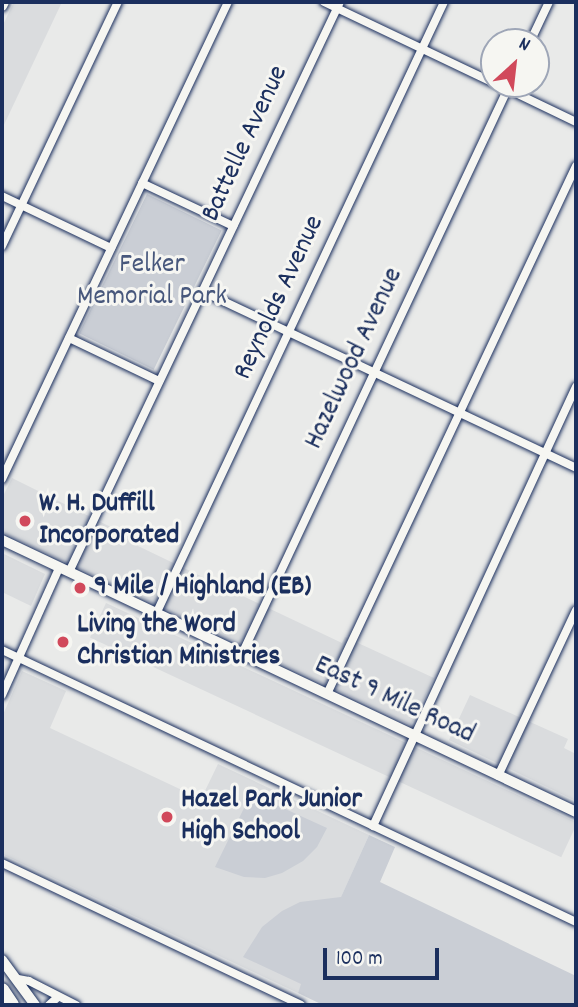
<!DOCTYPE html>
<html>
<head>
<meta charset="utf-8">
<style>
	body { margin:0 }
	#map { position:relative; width:578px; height:1007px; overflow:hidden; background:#e9eae9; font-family:Dekko,sans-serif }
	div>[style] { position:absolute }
	.built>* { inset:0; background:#dadcde; transform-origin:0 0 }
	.green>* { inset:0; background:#caced5; transform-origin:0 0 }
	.roads { filter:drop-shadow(0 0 2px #1b2f5e) drop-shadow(0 0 2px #1b2f5e) }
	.street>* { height:8px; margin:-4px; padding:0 4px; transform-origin:4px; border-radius:4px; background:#f6f6f2 }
	.secondary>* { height:10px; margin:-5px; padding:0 5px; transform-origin:5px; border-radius:5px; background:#f6f6f2 }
	.highway>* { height:14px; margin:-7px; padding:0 7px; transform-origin:7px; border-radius:7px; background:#f6f6f2 }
	.dots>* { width:19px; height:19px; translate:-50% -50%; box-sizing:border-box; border:4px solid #f6f6f2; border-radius:50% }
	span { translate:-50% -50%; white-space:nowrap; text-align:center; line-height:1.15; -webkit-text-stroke:6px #f6f6f2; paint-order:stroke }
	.street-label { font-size:28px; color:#1b2f5e }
	.park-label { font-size:28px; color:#47577c }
	.poi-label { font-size:28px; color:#1b2f5e; font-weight:700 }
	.left { translate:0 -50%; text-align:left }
	.frame { position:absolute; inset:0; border:4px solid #1b2f5e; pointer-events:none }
	.north { position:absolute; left:480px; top:28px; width:70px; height:70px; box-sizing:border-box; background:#f6f6f2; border:2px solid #9ea6b7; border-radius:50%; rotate:27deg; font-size:19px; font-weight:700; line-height:28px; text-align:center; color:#1b2f5e }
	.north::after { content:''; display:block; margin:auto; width:24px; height:32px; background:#d1495b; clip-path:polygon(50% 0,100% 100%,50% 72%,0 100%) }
	.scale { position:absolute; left:323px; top:948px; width:116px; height:32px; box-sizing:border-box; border:4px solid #1b2f5e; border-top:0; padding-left:9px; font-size:21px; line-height:24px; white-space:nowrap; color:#1b2f5e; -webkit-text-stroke:5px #f6f6f2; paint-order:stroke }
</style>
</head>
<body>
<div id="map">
	<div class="built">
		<div style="clip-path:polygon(14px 2px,62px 2px,2px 129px,2px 27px)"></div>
		<div style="clip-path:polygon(12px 478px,139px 541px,138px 546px,188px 570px,342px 643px,345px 637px,434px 678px,411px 725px,2px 532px,2px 498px)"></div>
		<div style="clip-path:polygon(2px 553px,45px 574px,31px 606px,2px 592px)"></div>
		<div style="left:106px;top:603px;width:520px;height:38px;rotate:25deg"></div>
		<div style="clip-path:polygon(22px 671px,66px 691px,50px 728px,201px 799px,218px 764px,369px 835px,298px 993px,2px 854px,2px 717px)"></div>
		<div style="clip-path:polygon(470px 695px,568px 739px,564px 748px,576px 754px,576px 801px,449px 740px)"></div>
	</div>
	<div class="green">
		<div style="left:147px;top:194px;width:83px;height:155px;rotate:26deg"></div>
		<div style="clip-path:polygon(254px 792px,259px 797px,327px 828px,317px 847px,303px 861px,282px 873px,265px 878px,244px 877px,215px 867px,248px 800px,247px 793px)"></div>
		<div style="clip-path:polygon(369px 835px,395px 847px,380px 882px,576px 976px,576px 1005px,323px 1005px,298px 993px,301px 984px,243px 957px,262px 927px,282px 911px,300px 902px,341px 897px)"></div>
	</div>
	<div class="roads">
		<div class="street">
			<div style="left:324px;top:2px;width:188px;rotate:25.5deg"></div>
			<div style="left:530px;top:42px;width:44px;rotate:-64.6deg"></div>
			<div style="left:497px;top:84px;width:88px;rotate:25.7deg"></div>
			<div style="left:142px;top:183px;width:101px;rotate:25.3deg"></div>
			<div style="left:2px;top:196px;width:121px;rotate:25.5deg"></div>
			<div style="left:2px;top:246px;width:270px;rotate:-64.6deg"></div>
			<div style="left:202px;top:291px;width:414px;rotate:25.3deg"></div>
			<div style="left:69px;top:338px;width:100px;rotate:25.5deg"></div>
			<div style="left:2px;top:479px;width:528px;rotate:-64.65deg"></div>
			<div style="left:69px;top:572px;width:631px;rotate:-64.57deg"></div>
			<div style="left:156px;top:614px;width:676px;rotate:-64.8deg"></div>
			<div style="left:2px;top:650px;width:635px;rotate:25.35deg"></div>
			<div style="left:242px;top:654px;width:630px;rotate:-64.82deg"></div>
			<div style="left:327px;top:694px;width:584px;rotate:-64.75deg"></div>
			<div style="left:2px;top:695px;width:139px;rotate:-65.8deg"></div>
			<div style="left:498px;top:776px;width:183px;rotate:-64.8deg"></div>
			<div style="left:373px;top:826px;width:484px;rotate:-65.2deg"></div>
			<div style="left:2px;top:863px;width:331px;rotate:25.4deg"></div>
			<div style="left:18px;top:979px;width:11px;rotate:10deg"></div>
			<div style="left:29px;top:981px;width:53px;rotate:27.1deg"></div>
			<div style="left:49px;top:1005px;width:12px;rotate:-42deg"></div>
		</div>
		<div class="secondary">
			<div style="left:2px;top:6px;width:4px;rotate:-63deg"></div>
			<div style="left:2px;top:540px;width:635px;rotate:25.35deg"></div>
			<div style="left:2px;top:960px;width:56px;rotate:53.7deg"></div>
		</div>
		<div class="highway">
			<div style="left:2px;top:990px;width:18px;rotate:56deg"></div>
		</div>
	</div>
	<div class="dots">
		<div style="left:25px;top:521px;background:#d1495b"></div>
		<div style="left:80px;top:588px;background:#d1495b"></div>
		<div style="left:63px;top:642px;background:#d1495b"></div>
		<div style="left:167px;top:817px;background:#d1495b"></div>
	</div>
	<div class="street-label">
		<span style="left:246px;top:144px;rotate:-65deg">Battelle Avenue</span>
		<span style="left:280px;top:298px;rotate:-65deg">Reynolds Avenue</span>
		<span style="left:355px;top:359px;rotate:-65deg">Hazelwood Avenue</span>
		<span style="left:394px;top:701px;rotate:25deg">East 9 Mile Road</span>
	</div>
	<div class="park-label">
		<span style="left:152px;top:282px">Felker<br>Memorial Park</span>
	</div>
	<div class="poi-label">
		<span class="left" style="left:39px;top:521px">W. H. Duffill<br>Incorporated</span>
		<span class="left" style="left:94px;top:588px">9 Mile / Highland (EB)</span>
		<span class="left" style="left:77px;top:642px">Living the Word<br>Christian Ministries</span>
		<span class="left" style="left:181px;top:817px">Hazel Park Junior<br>High School</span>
	</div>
	<div class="frame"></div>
	<div class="north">N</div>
	<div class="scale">100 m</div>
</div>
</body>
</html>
